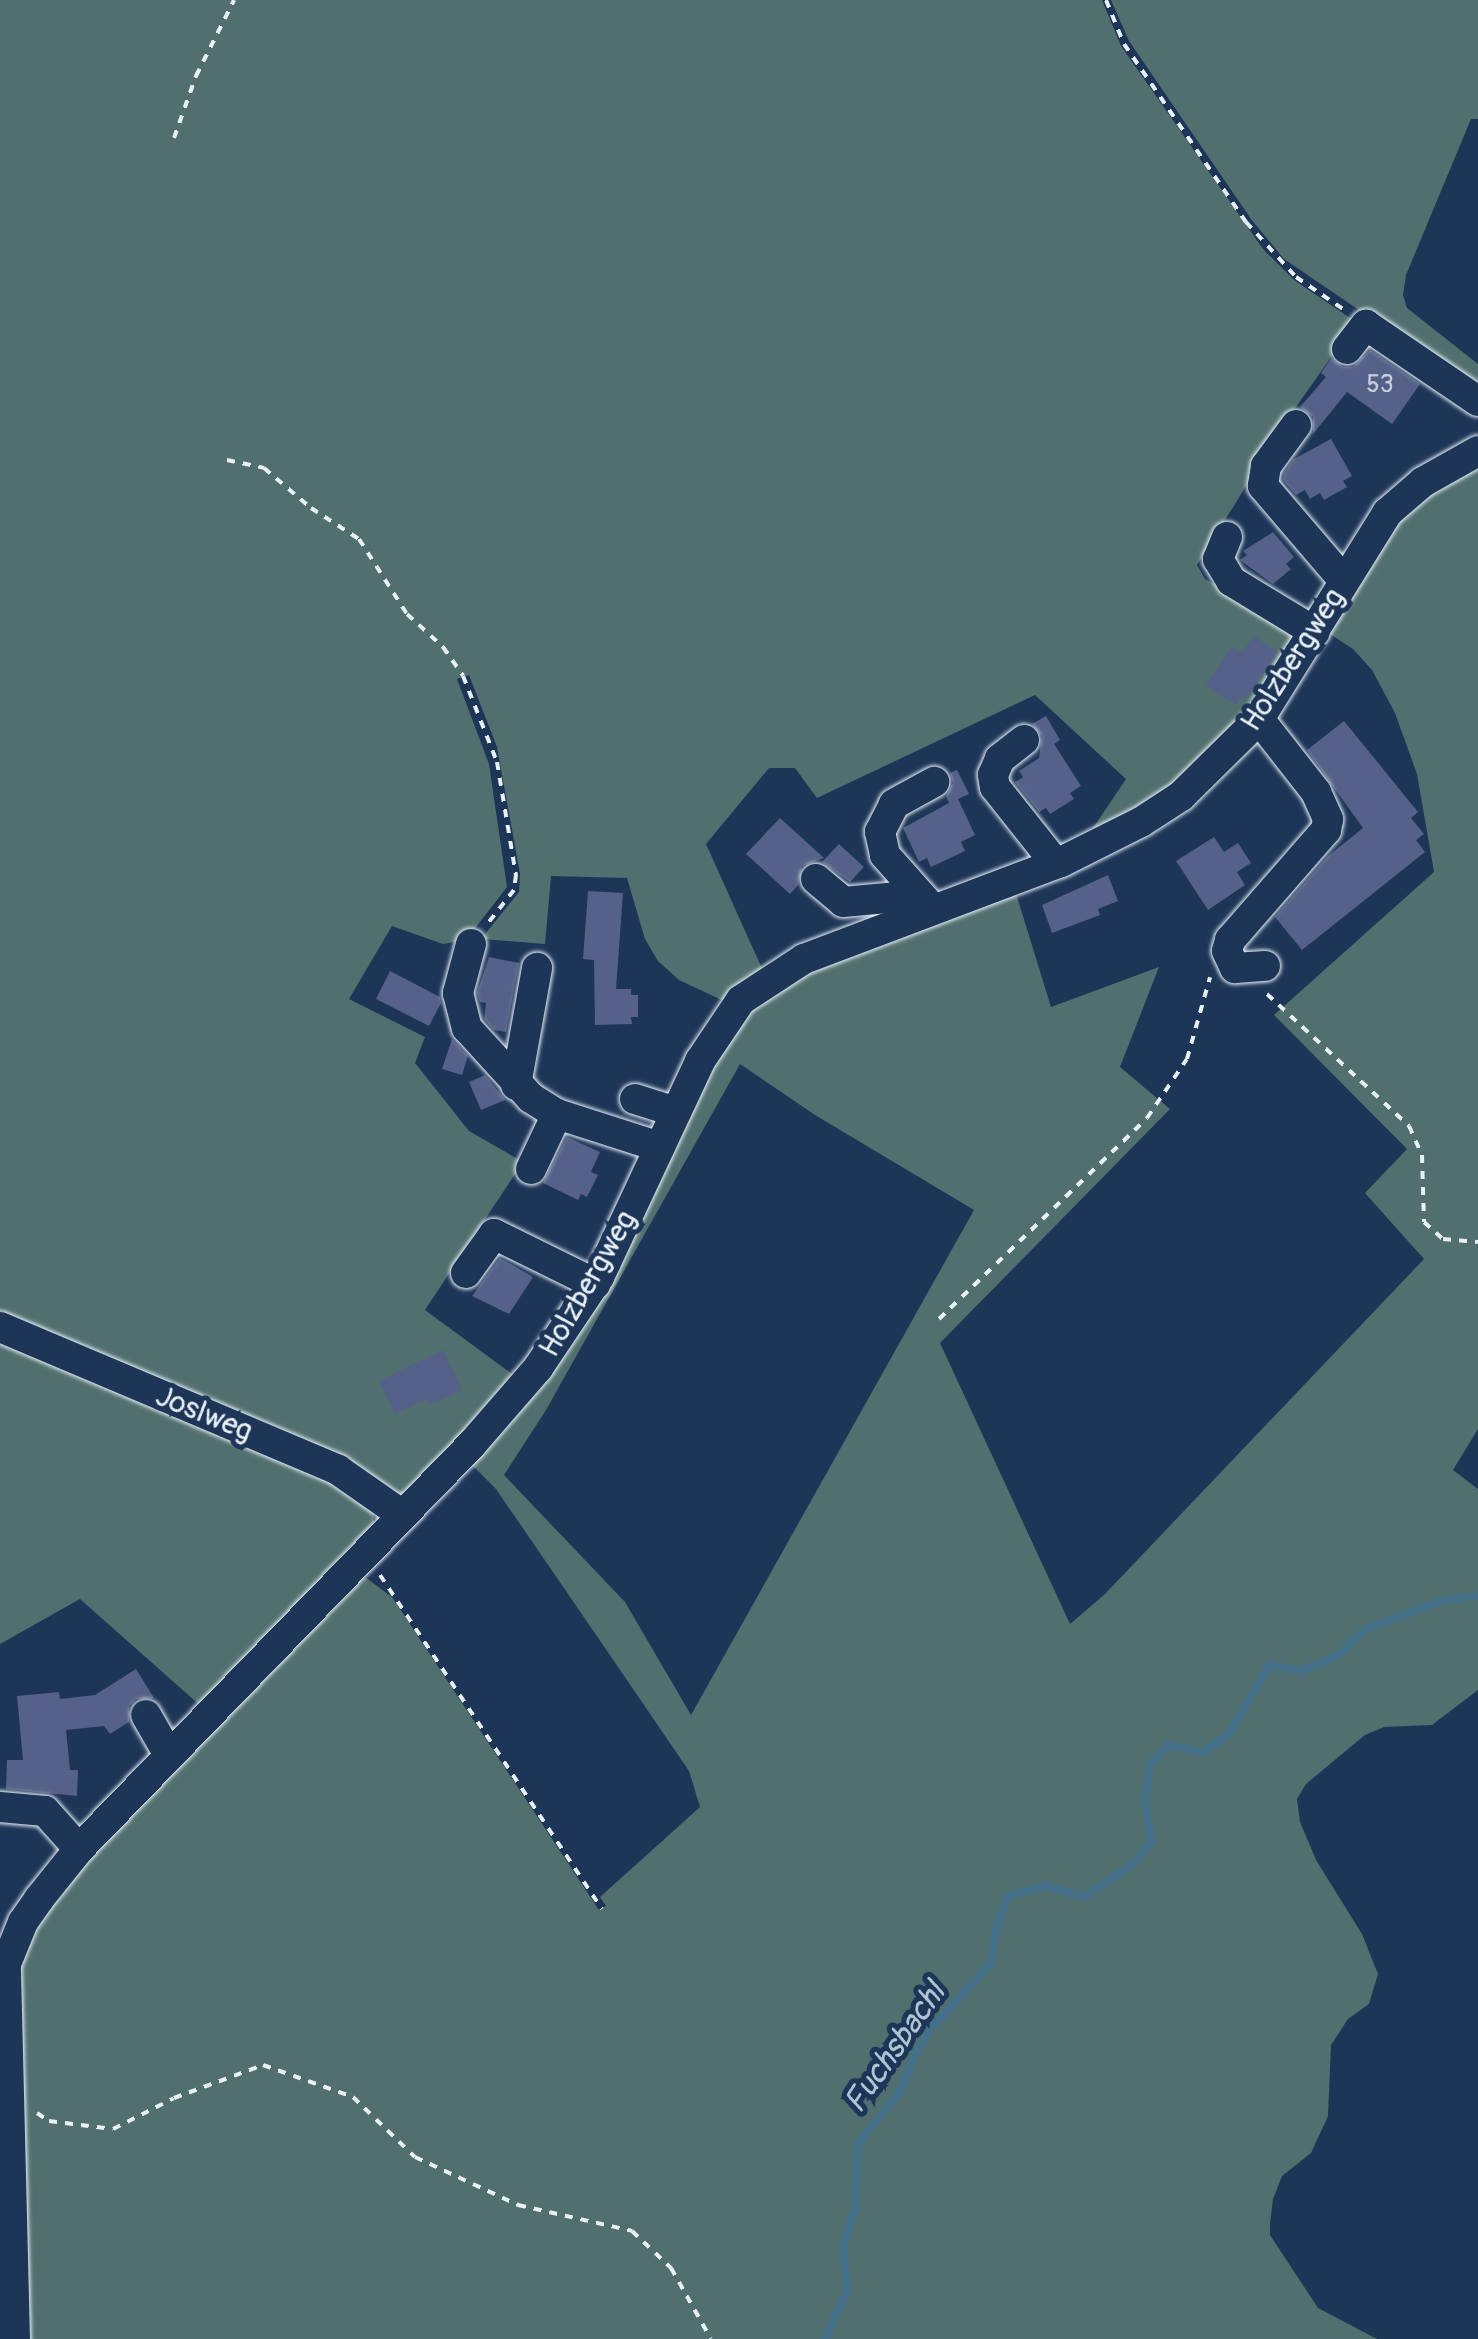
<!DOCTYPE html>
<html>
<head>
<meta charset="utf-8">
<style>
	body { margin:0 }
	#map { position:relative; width:1478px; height:2339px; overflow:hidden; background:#1d3557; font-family:Pangolin,sans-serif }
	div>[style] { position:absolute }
	.green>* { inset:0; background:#506f6e }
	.stream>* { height:8px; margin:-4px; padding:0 4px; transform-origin:4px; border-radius:4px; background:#447089 }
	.building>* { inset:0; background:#556188 }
	.path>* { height:4px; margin-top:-2px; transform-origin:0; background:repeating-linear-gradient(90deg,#e8f1f8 0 8px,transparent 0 16px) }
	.roads { filter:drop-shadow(0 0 2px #e8f1f8) drop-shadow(0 0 2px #e8f1f8) }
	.minor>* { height:30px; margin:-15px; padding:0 15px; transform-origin:15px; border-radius:15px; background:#1d3557 }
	span { translate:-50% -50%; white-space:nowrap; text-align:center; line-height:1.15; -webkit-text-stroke:10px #1d3557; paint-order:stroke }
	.number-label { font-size:25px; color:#c3cddc }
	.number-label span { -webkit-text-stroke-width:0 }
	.street-label { font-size:30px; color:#e8f1f8 }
	.water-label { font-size:32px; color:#afc4d1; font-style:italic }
</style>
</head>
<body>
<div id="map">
	<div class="green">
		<div style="clip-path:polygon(0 0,1102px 0,1121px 46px,1263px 249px,1294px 280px,1356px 322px,1291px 414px,1197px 565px,1205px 579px,1304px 635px,1212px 760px,1083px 843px,1126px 779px,1035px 695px,817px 798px,795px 768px,769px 768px,706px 844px,764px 973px,728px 1003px,679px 980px,658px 961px,645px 939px,627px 878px,551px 876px,545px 944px,481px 939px,519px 892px,520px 874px,497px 747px,469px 675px,457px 679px,489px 764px,507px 887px,466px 940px,443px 944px,392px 926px,349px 999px,425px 1037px,415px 1063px,469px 1131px,523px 1162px,425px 1310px,519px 1379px,408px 1493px,397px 1494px,0 1317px)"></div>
		<div style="clip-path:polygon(1111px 0,1478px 0,1478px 119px,1471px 119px,1406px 275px,1403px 295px,1407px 308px,1478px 364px,1478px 391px,1284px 259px,1251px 219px,1129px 41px)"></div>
		<div style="clip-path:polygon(evenodd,1478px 457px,1478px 1429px,1453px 1470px,1478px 1489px,1478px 1690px,1432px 1725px,1384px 1727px,1365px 1735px,1306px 1784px,1297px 1799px,1300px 1822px,1316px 1860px,1362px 1934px,1378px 1974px,1369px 2004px,1348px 2019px,1331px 2045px,1328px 2116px,1311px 2153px,1282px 2176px,1273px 2199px,1270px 2223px,1270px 2235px,1318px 2308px,1377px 2339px,22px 2339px,13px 1994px,29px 1926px,45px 1903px,356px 1576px,365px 1577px,392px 1597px,599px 1910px,606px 1906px,600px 1897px,700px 1807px,689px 1771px,603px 1645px,496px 1489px,474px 1467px,464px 1464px,478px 1449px,707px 1065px,768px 989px,1014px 887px,1051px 1007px,1159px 967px,1120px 1067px,1170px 1109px,940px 1343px,1070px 1624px,1104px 1595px,1424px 1259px,1365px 1193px,1407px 1149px,1274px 1015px,1434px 872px,1417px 774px,1395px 713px,1372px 670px,1353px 649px,1324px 630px,1381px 533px,1478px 457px,740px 1064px,815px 1115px,974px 1210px,691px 1715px,625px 1602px,504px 1475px,546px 1410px,740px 1064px)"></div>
		<div style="clip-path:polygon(0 1333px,336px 1475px,373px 1509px,374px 1527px,203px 1708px,80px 1599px,0 1644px)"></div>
	</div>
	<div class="stream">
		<div style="left:825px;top:2339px;width:53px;rotate:-65.4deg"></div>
		<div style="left:847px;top:2291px;width:45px;rotate:-95.1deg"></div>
		<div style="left:843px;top:2246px;width:38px;rotate:-72deg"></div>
		<div style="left:855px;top:2210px;width:67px;rotate:-87.4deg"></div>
		<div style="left:858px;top:2143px;width:66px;rotate:-50.5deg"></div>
		<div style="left:900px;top:2092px;width:43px;rotate:-68.2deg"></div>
		<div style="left:916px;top:2052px;width:31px;rotate:-57deg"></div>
		<div style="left:933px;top:2026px;width:86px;rotate:-47.4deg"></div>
		<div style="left:991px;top:1963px;width:38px;rotate:-81deg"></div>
		<div style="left:997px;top:1925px;width:31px;rotate:-69deg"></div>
		<div style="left:1008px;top:1896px;width:39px;rotate:-15deg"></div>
		<div style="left:1046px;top:1886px;width:41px;rotate:15.8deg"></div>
		<div style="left:1085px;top:1897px;width:60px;rotate:-34.8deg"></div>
		<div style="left:1134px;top:1863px;width:27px;rotate:-51deg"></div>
		<div style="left:1151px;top:1842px;width:42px;rotate:-98.1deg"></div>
		<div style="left:1145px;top:1800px;width:35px;rotate:-82deg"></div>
		<div style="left:1150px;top:1765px;width:27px;rotate:-48deg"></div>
		<div style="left:1168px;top:1745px;width:37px;rotate:11deg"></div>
		<div style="left:1204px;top:1752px;width:31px;rotate:-36deg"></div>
		<div style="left:1229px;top:1734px;width:80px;rotate:-59.9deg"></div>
		<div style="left:1269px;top:1665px;width:35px;rotate:10deg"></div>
		<div style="left:1303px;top:1671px;width:41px;rotate:-24.7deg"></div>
		<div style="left:1340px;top:1654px;width:36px;rotate:-44deg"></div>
		<div style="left:1366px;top:1629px;width:80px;rotate:-20.5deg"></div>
		<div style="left:1441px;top:1601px;width:37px;rotate:-8deg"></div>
	</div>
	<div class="building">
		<div style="clip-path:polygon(1370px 350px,1420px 384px,1392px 424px,1347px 392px,1313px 434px,1313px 417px,1300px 407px,1326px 377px,1321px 373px,1331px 358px,1343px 367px,1353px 367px)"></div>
		<div style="clip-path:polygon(1331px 439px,1352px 476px,1343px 481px,1347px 487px,1324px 500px,1320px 493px,1310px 499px,1305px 490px,1296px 495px,1283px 480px,1284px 473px,1294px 459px)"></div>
		<div style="clip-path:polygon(1273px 532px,1294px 557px,1286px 564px,1291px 569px,1273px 584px,1240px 560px,1247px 555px,1243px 551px)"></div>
		<div style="clip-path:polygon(1254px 636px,1278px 653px,1247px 698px,1243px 695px,1236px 705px,1206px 685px,1232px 646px,1242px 653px)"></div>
		<div style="clip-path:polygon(1046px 716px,1060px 740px,1054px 744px,1081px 786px,1070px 793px,1074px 799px,1050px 814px,1046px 808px,1039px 812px,1015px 782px,1023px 777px,1019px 771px,1039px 758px,1042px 736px,1032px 724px)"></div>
		<div style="clip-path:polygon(1344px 721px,1418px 812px,1411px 818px,1424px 834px,1416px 840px,1425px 852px,1302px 950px,1275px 917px,1328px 856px,1363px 828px,1307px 750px)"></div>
		<div style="clip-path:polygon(957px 770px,969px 794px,958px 799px,975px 835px,961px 842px,965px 851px,931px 867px,927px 858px,919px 862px,903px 828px,949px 803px,946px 796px,953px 783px,950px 773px)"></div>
		<div style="clip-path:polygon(780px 818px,824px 858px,802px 866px,798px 885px,790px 894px,746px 854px)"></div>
		<div style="clip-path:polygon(1214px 837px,1224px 852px,1238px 843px,1251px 863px,1237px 872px,1245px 885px,1208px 910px,1176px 861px)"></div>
		<div style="clip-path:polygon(839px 844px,864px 867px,850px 882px,822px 862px)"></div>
		<div style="clip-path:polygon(1108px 875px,1118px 901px,1098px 909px,1100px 915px,1052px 933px,1042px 905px)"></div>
		<div style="clip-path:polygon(588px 891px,623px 893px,616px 989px,631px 989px,631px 995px,638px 995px,638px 1017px,631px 1017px,632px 1024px,595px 1025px,594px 960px,583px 959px)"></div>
		<div style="clip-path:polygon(489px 957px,519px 963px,506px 1032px,494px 1030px,484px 1019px,486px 1003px,480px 1002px,477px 993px)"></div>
		<div style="clip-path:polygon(390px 971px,440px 997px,441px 1003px,429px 1026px,376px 999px)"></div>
		<div style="clip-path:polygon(452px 1039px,468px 1056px,462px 1075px,442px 1069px)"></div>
		<div style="clip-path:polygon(485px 1075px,505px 1100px,481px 1110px,469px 1082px)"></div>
		<div style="clip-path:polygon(567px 1137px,600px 1152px,591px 1172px,598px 1175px,587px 1197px,581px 1194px,578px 1200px,543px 1183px)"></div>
		<div style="clip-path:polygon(500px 1258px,533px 1277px,509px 1314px,472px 1296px)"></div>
		<div style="clip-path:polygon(443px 1350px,462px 1390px,430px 1405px,427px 1399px,395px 1414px,379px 1381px)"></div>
		<div style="clip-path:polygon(136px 1669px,154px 1698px,136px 1699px,129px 1706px,129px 1722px,110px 1734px,104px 1726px,66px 1730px,70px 1770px,78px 1770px,77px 1796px,6px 1789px,7px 1760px,23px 1760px,17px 1696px,59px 1692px,60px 1699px,95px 1695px)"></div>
	</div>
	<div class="path">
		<div style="left:1106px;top:0;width:48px;rotate:67.8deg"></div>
		<div style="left:1124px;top:44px;width:216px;rotate:55.6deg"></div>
		<div style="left:1246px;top:222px;width:74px;rotate:47.7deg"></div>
		<div style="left:1296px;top:277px;width:57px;rotate:34.2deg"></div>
		<div style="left:174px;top:138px;width:66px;rotate:-70.5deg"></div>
		<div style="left:196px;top:76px;width:85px;rotate:-63.4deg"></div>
		<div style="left:227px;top:460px;width:38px;rotate:12deg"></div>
		<div style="left:264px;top:468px;width:62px;rotate:40.4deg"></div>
		<div style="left:311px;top:508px;width:57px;rotate:32.9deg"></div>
		<div style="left:359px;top:539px;width:89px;rotate:57.4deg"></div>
		<div style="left:407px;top:614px;width:49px;rotate:42.5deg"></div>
		<div style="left:443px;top:647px;width:35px;rotate:55deg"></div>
		<div style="left:463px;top:676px;width:92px;rotate:68.4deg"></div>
		<div style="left:497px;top:762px;width:115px;rotate:80.5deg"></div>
		<div style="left:516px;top:875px;width:15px;rotate:98deg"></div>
		<div style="left:514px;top:890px;width:42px;rotate:128.2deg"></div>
		<div style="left:1267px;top:994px;width:194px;rotate:42.9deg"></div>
		<div style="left:1409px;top:1126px;width:32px;rotate:66deg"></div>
		<div style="left:1422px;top:1155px;width:67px;rotate:88.3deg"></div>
		<div style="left:1424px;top:1222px;width:25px;rotate:42deg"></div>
		<div style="left:1443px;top:1239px;width:35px;rotate:5deg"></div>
		<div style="left:939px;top:1319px;width:289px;rotate:-44deg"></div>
		<div style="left:1147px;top:1118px;width:71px;rotate:-55.9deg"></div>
		<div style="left:1187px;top:1059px;width:85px;rotate:-74.3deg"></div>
		<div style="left:380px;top:1575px;width:401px;rotate:56.4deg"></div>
		<div style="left:37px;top:2113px;width:14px;rotate:34deg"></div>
		<div style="left:49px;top:2121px;width:64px;rotate:7.1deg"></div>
		<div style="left:113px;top:2129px;width:68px;rotate:-26.9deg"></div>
		<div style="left:174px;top:2098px;width:95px;rotate:-20.3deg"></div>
		<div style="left:263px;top:2065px;width:96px;rotate:19.6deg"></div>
		<div style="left:353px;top:2097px;width:86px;rotate:44.1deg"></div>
		<div style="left:415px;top:2157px;width:114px;rotate:25deg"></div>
		<div style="left:518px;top:2205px;width:117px;rotate:12.8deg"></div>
		<div style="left:632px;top:2231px;width:54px;rotate:43.5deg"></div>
		<div style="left:671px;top:2268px;width:81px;rotate:60.6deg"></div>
	</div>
	<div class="roads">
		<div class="minor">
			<div style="left:1347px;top:349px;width:31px;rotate:-52deg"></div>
			<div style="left:1366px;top:325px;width:135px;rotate:34.2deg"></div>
			<div style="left:1296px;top:425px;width:51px;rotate:126.2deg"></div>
			<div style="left:1266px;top:466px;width:20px;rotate:99deg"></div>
			<div style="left:1263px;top:486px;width:125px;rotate:49.5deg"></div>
			<div style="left:1227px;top:537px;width:24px;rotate:112deg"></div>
			<div style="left:1218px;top:559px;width:26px;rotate:59deg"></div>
			<div style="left:1231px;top:581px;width:98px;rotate:31.3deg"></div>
			<div style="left:1259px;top:719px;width:93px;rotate:52deg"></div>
			<div style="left:1316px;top:792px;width:30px;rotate:66deg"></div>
			<div style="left:1328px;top:819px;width:11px;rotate:100deg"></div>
			<div style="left:1326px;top:830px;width:146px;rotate:131.1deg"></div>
			<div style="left:1230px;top:940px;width:11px;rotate:105deg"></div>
			<div style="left:1227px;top:951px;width:19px;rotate:65deg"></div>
			<div style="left:1235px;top:968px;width:30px;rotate:-4deg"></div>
			<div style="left:1024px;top:740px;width:31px;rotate:142deg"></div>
			<div style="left:1000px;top:759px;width:17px;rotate:114deg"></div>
			<div style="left:993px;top:775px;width:12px;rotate:81deg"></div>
			<div style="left:995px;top:787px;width:98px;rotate:51.6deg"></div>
			<div style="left:816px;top:879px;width:35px;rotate:40deg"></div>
			<div style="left:843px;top:902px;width:77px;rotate:-5.2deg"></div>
			<div style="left:932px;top:908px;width:71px;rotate:-131.6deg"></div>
			<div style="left:885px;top:855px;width:24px;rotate:-102deg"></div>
			<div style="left:880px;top:832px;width:31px;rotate:-63deg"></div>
			<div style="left:894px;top:804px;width:46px;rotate:-28.8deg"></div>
			<div style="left:471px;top:944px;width:51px;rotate:104.9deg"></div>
			<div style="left:458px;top:993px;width:36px;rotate:76deg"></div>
			<div style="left:467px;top:1028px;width:95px;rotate:47.6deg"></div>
			<div style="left:531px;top:1098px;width:31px;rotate:32deg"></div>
			<div style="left:516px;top:1085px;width:119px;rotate:-79.8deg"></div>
			<div style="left:635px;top:1099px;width:43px;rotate:17.6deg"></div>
			<div style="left:531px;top:1169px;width:61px;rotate:-64.7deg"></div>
			<div style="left:557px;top:1114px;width:108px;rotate:17.8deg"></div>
			<div style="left:466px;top:1273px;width:48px;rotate:-54.3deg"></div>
			<div style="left:494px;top:1234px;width:113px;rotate:26.3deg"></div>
			<div style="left:0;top:1327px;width:367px;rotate:22.9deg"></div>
			<div style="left:338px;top:1470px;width:77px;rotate:34.9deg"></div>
			<div style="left:146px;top:1715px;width:46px;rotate:60.1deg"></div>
			<div style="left:0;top:1807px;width:45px;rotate:5.1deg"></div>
			<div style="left:45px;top:1811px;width:51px;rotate:48.2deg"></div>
			<div style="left:15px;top:2339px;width:375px;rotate:-91.4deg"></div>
			<div style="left:6px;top:1964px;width:45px;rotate:-68deg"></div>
			<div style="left:23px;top:1922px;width:28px;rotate:-55deg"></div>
			<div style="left:39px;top:1899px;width:64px;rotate:-51.3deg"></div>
			<div style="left:79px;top:1849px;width:564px;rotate:-45.86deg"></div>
			<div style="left:472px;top:1444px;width:101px;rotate:-49deg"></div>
			<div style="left:538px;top:1368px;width:110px;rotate:-56.2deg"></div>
			<div style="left:599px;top:1277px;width:238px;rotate:-64.9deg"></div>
			<div style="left:700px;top:1061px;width:73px;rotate:-56.1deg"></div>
			<div style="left:741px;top:1000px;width:75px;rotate:-33.1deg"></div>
			<div style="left:804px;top:959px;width:275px;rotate:-20.7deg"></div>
			<div style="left:1061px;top:862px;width:89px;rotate:-26.6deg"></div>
			<div style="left:1141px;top:822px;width:48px;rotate:-33deg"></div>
			<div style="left:1181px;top:796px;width:110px;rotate:-44.6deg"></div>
			<div style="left:1259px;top:719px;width:243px;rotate:-58.1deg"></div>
			<div style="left:1387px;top:513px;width:48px;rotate:-40.7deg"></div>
			<div style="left:1423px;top:482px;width:63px;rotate:-29.4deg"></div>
		</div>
	</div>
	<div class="number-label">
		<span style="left:1380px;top:385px">53</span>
	</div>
	<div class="street-label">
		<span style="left:1293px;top:660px;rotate:-57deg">Holzbergweg</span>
		<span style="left:588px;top:1284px;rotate:-60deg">Holzbergweg</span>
		<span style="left:204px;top:1414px;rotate:22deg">Joslweg</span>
	</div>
	<div class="water-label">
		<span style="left:895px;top:2048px;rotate:-55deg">Fuchsbachl</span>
	</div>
</div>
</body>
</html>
